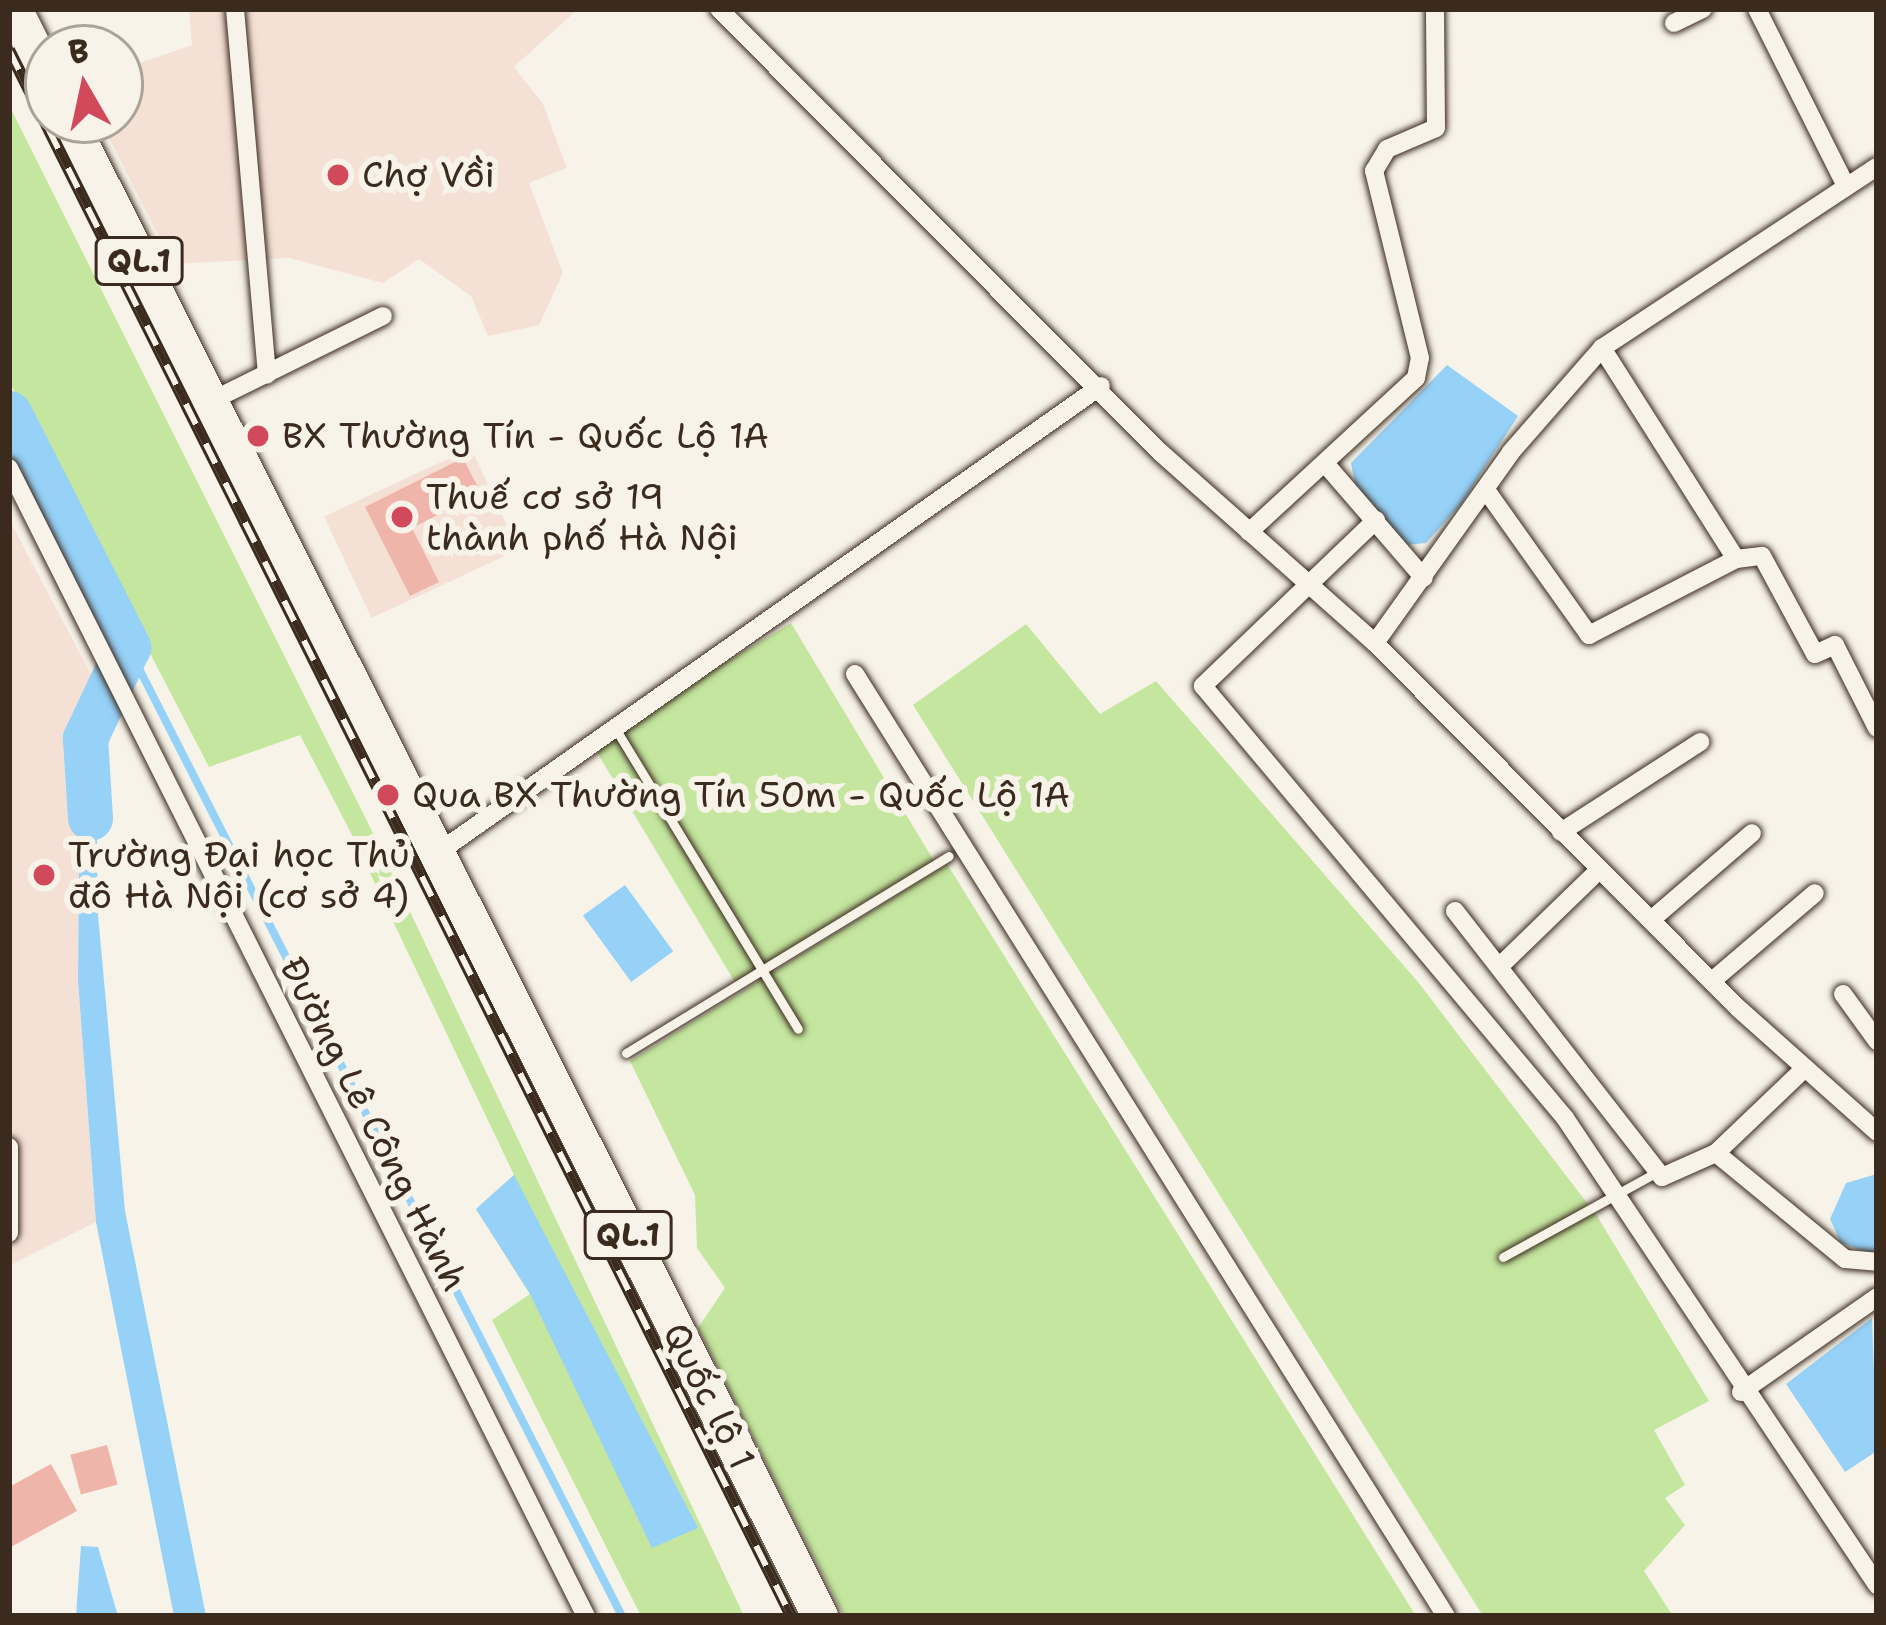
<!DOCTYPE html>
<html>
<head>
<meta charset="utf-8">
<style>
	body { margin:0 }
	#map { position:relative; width:1886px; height:1625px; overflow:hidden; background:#f7f3e8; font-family:"Shantell Sans",sans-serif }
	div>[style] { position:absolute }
	.built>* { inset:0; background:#f5e0d6; transform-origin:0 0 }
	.green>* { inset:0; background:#c4e69f; transform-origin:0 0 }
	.water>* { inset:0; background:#96d1f7; transform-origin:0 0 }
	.stream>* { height:8px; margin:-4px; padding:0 4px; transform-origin:4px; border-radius:4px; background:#96d1f7 }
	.river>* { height:45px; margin:-22.5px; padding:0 22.5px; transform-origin:22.5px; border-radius:22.5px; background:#96d1f7 }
	.building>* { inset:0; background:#efb5ab; transform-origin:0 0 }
	.roads { filter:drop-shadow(0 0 3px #3b2a1e) drop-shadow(0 0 3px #3b2a1e) }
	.lane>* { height:9px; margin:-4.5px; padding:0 4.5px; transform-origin:4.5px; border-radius:4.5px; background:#f7f3e8 }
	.street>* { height:18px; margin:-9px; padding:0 9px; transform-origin:9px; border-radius:9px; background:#f7f3e8 }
	.highway>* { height:36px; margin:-18px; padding:0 18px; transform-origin:18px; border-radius:18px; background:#f7f3e8 }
	.rail>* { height:12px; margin-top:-6px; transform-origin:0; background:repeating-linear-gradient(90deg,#f7f3e8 0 22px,#3b2a1e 0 44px); box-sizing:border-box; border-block:3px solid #3b2a1e }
	.dots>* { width:33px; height:33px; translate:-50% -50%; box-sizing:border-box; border:6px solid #f7f3e8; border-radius:50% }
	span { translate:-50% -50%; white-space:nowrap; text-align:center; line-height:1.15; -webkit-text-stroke:12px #f7f3e8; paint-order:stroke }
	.shield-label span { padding:3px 9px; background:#f7f3e8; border:3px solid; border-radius:9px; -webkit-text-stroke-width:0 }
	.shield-label { font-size:33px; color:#3b2a1e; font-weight:700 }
	.poi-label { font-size:36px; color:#3b2a1e }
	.left { translate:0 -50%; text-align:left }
	.street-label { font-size:36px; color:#3b2a1e }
	.frame { position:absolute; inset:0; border:12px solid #3b2a1e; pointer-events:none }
	.north { position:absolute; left:24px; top:24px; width:120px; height:120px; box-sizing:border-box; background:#f7f3e8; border:3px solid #aca397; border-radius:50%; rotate:351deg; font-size:33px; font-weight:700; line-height:48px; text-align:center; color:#3b2a1e }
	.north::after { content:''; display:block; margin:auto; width:42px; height:54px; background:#d1495b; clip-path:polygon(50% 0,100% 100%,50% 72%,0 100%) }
</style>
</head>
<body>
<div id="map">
	<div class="built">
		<div style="clip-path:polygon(189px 9px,578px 9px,514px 67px,543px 104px,567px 168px,529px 183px,563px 273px,539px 325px,488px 336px,471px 296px,419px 259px,383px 283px,289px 258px,173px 264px,100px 120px,120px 120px,120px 70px,192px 45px)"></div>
		<div style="left:471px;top:448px;width:112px;height:162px;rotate:65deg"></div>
		<div style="clip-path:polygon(9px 519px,107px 705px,80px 770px,78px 980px,96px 1222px,9px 1266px)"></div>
	</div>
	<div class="green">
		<div style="clip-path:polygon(9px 105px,367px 821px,744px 1616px,641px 1616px,492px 1320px,530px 1294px,476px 1209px,514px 1175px,350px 831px,300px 735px,209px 767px,9px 381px)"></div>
		<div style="left:791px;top:623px;width:279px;height:233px;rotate:59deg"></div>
		<div style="clip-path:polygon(1026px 624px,1100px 714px,1156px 681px,1418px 982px,1597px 1216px,1709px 1401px,1654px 1430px,1685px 1485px,1665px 1498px,1685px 1525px,1644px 1571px,1673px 1616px,1483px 1616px,913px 705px)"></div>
		<div style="clip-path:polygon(947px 864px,1416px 1616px,844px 1616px,698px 1328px,725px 1288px,697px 1248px,695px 1195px,630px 1061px)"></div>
	</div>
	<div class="water">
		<div style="clip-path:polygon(1447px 365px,1518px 416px,1461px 504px,1426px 543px,1407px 545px,1355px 484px,1351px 463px)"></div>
		<div style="clip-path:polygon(107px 705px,115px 723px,96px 782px,98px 915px,125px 1211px,206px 1616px,174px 1616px,96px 1222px,78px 980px,80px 770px)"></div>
		<div style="left:625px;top:885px;width:82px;height:52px;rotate:54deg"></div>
		<div style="clip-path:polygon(1877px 1174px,1877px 1256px,1841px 1243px,1830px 1219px,1846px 1183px)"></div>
		<div style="clip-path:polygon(514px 1175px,698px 1528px,652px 1548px,530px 1294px,476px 1209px)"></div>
		<div style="clip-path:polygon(1872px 1318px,1877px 1451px,1845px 1472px,1786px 1384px)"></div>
		<div style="clip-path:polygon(81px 1546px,98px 1547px,118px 1616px,76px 1616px)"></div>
	</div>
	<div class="stream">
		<div style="left:128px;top:647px;width:1088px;rotate:62.99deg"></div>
	</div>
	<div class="river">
		<div style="left:9px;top:413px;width:263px;rotate:63deg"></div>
		<div style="left:128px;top:647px;width:101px;rotate:115.3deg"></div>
		<div style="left:85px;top:738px;width:80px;rotate:86.4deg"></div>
	</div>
	<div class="building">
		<div style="clip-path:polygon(463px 458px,481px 493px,412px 528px,439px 582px,410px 596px,365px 507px)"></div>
		<div style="left:107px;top:1445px;width:41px;height:38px;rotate:75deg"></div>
		<div style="clip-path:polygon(51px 1464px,77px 1511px,9px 1548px,9px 1487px)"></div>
	</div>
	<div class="roads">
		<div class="lane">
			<div style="left:615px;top:728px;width:352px;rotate:58.7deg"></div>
			<div style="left:626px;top:1053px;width:378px;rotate:-31.4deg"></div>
			<div style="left:1503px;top:1257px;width:174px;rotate:-28.9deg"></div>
		</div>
		<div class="street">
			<div style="left:235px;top:9px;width:367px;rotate:85deg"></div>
			<div style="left:719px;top:9px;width:625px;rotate:45.13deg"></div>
			<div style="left:1160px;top:452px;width:288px;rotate:41.6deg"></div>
			<div style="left:1375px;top:643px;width:515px;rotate:45.16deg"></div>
			<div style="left:1738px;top:1008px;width:186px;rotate:41.7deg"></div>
			<div style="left:1757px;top:9px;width:198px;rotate:63.3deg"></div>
			<div style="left:1674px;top:23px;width:32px;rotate:-26deg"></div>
			<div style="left:1602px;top:348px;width:250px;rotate:57.6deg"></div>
			<div style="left:209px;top:402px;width:194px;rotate:-26.3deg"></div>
			<div style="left:9px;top:468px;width:1285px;rotate:63.32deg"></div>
			<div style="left:1329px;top:468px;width:145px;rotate:49.2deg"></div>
			<div style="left:1486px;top:490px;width:178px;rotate:54.6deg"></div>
			<div style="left:1589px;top:635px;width:165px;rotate:-27.3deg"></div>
			<div style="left:1736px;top:559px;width:26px;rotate:-7deg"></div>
			<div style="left:1762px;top:556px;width:111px;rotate:61.6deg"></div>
			<div style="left:1815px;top:654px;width:22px;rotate:-24deg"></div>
			<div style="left:1835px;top:645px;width:93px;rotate:63.2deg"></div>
			<div style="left:1376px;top:520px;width:240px;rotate:136.2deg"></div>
			<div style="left:1203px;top:686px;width:564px;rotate:50.04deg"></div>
			<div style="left:1565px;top:1118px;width:562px;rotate:56.25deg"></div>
			<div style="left:1249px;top:532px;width:227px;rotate:-42.7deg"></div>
			<div style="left:1416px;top:378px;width:20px;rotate:-79deg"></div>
			<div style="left:1420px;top:358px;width:193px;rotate:-103.8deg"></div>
			<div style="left:1374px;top:171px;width:26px;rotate:-59deg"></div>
			<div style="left:1387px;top:149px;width:53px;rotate:-23.2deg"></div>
			<div style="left:1436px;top:128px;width:119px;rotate:-90.5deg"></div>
			<div style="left:1375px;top:643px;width:234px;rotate:-54.5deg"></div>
			<div style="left:1511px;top:452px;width:138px;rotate:-48.8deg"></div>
			<div style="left:1602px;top:348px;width:329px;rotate:-33.4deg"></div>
			<div style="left:855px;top:674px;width:1112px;rotate:57.9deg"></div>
			<div style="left:1561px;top:832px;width:166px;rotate:-32.9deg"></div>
			<div style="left:436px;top:854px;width:813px;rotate:-35.14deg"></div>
			<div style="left:1455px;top:911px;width:337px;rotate:52.1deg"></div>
			<div style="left:1662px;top:1177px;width:59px;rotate:-24deg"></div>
			<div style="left:1716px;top:1153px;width:122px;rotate:-43.7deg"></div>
			<div style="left:1651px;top:920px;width:133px;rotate:-40.7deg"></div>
			<div style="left:1500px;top:966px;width:139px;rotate:-44.1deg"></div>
			<div style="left:1712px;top:981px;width:135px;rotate:-40.5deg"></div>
			<div style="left:1843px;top:994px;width:58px;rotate:54.1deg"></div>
			<div style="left:9px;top:1147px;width:86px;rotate:90deg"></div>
			<div style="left:1716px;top:1153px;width:167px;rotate:39.4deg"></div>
			<div style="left:1845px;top:1259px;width:32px;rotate:5deg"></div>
			<div style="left:1741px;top:1392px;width:166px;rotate:-34.9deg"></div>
		</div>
		<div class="highway">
			<div style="left:14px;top:9px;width:76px;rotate:63.4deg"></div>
			<div style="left:69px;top:120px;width:1674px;rotate:63.34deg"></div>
		</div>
	</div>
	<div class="rail">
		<div style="left:9px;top:50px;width:1750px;rotate:63.46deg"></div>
	</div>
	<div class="dots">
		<div style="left:338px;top:175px;background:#d1495b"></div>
		<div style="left:258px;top:436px;background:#d1495b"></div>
		<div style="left:402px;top:517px;background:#d1495b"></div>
		<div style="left:388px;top:795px;background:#d1495b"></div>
		<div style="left:44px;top:875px;background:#d1495b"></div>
	</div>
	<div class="shield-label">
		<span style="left:139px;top:261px">QL.1</span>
		<span style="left:628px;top:1235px">QL.1</span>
	</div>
	<div class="poi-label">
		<span class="left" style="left:362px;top:175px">Chợ Vồi</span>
		<span class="left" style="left:282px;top:436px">BX Thường Tín - Quốc Lộ 1A</span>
		<span class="left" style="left:426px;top:517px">Thuế cơ sở 19<br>thành phố Hà Nội</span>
		<span class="left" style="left:412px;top:795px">Qua BX Thường Tín 50m - Quốc Lộ 1A</span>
		<span class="left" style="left:68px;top:875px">Trường Đại học Thủ<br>đô Hà Nội (cơ sở 4)</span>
	</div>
	<div class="street-label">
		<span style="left:374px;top:1124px;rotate:63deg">Đường Lê Công Hành</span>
		<span style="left:709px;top:1396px;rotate:63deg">Quốc lộ 1</span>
	</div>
	<div class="frame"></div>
	<div class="north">B</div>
</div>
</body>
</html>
